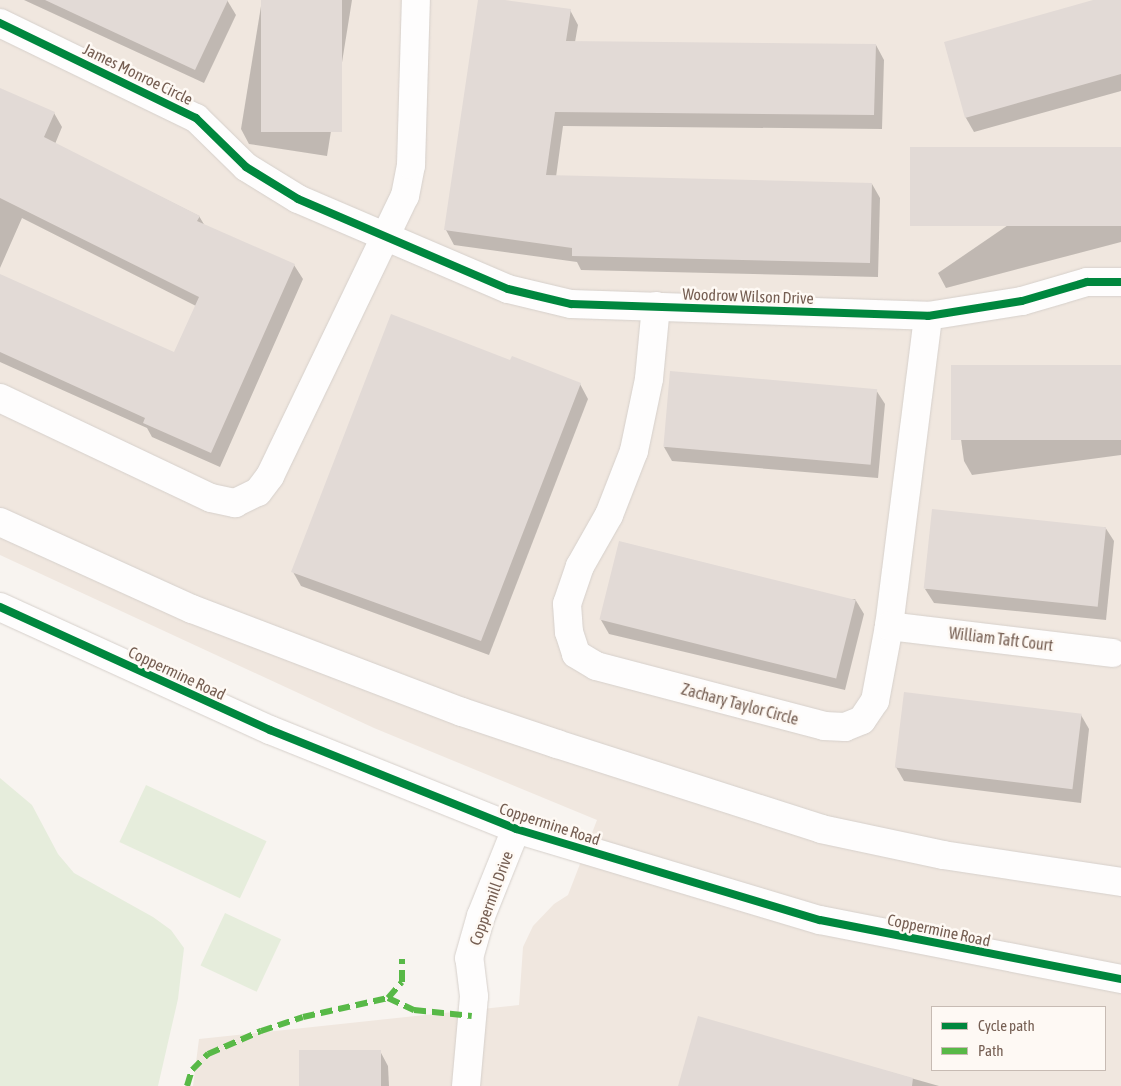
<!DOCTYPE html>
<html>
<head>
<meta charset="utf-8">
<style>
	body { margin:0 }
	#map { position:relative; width:1121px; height:1086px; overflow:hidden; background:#f8f4f0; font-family:"Asap Condensed",sans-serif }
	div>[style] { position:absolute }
	.residential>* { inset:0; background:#f0e7df }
	.green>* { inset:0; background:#e6eddc; transform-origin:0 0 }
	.shadow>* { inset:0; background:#0003 }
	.building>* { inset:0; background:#e2dad6; transform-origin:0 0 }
	.roads { filter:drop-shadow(0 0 1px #d6d0cb) drop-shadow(0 0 1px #d6d0cb) }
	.minor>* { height:28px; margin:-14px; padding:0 14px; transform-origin:14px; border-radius:14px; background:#fefdfd }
	.tertiary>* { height:28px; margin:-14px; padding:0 14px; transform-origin:14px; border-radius:14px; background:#fefdfd }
	.quiet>* { height:6px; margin-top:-3px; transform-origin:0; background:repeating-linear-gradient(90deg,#58b947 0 12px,transparent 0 18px) }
	.cycleway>* { height:8px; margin:-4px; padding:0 4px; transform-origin:4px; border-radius:4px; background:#00873e }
	span { translate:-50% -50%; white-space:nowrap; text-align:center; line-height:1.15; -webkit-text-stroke:5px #fef9f4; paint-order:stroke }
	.street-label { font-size:16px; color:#755e52 }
	.legend { position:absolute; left:931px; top:1006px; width:175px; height:65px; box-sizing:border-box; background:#fef9f4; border:1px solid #c7bbb3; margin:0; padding:6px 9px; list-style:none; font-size:15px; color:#755e52 }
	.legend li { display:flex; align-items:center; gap:10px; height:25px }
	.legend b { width:25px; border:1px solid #c7bbb3 }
</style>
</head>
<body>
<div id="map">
	<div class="residential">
		<div style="clip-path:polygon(evenodd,0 0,1121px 0,1121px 1086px,193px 1086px,199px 1039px,519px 1005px,523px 947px,533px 926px,554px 904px,568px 895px,597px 820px,374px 728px,0 555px,0 0,932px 1007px,1105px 1007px,1105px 1070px,932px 1070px,932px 1007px)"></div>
	</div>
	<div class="green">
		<div style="clip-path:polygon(0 778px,32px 805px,58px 854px,74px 873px,153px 917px,171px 930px,184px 948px,178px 999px,158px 1086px,0 1086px)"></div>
		<div style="left:146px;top:785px;width:133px;height:63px;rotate:25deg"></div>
		<div style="left:225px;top:913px;width:62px;height:58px;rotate:25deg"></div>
	</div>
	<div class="shadow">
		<div style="clip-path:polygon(24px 0,227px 0,236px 15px,204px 83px)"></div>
		<div style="clip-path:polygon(262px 0,352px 0,327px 156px,249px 144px,241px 129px)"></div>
		<div style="clip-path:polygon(479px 0,570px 10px,578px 25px,575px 42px,876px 45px,884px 60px,882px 129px,563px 126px,556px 177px,872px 184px,880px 198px,878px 277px,581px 270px,577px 262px,454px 245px,446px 230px)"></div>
		<div style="clip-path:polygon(1097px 0,1121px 0,1121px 91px,974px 132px,966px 118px,945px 43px)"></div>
		<div style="clip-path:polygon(0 89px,54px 113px,62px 127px,55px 144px,199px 216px,205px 226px,294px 265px,303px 279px,220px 467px,152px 437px,147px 428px,0 362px,0 275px,175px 354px,196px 306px,22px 218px,0 268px)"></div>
		<div style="clip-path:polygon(1121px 148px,1121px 242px,946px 288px,938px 273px)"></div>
		<div style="clip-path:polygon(511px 361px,580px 384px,588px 399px,489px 655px,301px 586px,293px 572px)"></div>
		<div style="clip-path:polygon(1121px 366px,1121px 455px,972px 475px,964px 461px,954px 389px)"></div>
		<div style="clip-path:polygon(876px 390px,885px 404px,878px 478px,672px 461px,664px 447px)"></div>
		<div style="clip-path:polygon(1105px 527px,1114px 541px,1106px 620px,934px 603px,925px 589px)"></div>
		<div style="clip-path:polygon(855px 599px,864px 614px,845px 690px,609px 634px,601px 620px)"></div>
		<div style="clip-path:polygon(1081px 715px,1089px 729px,1081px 803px,904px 781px,896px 767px)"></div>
		<div style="clip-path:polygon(699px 1018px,939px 1086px,679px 1086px)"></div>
		<div style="clip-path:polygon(380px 1051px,388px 1066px,389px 1086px,301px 1086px)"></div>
	</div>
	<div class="building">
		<div style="clip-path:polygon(45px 0,228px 0,195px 70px)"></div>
		<div style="left:261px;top:0;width:81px;height:132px"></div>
		<div style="clip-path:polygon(478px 0,505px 0,571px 9px,566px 41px,876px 44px,874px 115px,555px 112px,546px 175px,872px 183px,870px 263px,572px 256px,572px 248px,444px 230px)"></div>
		<div style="clip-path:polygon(1093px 0,1121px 0,1121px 74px,965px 118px,944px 42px)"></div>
		<div style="clip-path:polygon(0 88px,55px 112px,44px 137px,200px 216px,197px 221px,295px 264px,211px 453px,143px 423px,145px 418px,0 352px,0 274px,174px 352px,199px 297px,0 198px)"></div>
		<div style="left:1121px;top:147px;width:79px;height:211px;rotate:90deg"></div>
		<div style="clip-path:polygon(391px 314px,510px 360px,512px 356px,581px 383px,481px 641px,291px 572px)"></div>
		<div style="left:1121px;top:365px;width:75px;height:170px;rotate:90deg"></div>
		<div style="left:670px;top:371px;width:208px;height:76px;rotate:5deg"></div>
		<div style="left:932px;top:509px;width:175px;height:80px;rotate:6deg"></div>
		<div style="left:619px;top:541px;width:244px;height:81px;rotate:14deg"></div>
		<div style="left:904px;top:692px;width:179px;height:76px;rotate:7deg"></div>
		<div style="clip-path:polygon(698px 1016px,913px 1078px,912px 1086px,678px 1086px)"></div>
		<div style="left:381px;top:1050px;width:36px;height:82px;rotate:90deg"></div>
	</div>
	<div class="roads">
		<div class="minor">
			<div style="left:0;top:23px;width:218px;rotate:25.9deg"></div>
			<div style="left:196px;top:118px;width:70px;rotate:44.4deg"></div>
			<div style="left:246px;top:167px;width:61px;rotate:31.6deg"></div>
			<div style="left:298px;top:199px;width:228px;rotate:23.2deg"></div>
			<div style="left:508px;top:289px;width:65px;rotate:13.4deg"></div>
			<div style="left:571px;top:304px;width:357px;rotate:1.9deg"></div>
			<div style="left:928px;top:316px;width:95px;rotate:-9.1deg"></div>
			<div style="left:1022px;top:301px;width:68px;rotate:-16.3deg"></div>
			<div style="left:1087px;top:282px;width:34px"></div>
			<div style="left:656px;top:306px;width:73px;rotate:95.5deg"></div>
			<div style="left:649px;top:379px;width:74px;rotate:101.8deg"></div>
			<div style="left:634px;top:451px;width:69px;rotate:111.3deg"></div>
			<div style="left:609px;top:515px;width:59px;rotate:119.6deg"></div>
			<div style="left:580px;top:566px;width:40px;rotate:108.9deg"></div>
			<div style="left:567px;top:604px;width:28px;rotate:86deg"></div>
			<div style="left:569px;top:632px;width:23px;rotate:72deg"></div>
			<div style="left:576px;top:654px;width:23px;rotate:31deg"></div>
			<div style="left:596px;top:666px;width:236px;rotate:14.7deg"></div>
			<div style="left:824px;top:726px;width:21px;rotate:3deg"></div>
			<div style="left:845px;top:727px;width:18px;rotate:-22deg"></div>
			<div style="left:862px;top:720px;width:23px;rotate:-56deg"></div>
			<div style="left:875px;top:701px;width:76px;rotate:-79.4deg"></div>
			<div style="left:889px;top:626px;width:312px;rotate:-82.8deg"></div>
			<div style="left:0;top:398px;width:233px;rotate:25.4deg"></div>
			<div style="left:211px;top:498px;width:25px;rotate:12deg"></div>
			<div style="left:235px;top:503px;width:25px;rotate:-26deg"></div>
			<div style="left:258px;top:492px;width:20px;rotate:-53deg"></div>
			<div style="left:270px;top:476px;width:311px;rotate:-64.3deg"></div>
			<div style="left:405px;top:196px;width:32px;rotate:-79deg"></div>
			<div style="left:411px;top:165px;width:165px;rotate:-88.3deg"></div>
			<div style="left:889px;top:626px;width:225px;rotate:6.9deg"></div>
			<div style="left:466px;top:1086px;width:90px;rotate:-84.9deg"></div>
			<div style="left:474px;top:996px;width:38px;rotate:-97deg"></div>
			<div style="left:469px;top:958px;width:44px;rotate:-74.1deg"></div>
			<div style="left:481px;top:916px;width:94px;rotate:-68.1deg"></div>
		</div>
		<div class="tertiary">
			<div style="left:0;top:522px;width:211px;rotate:24.4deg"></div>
			<div style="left:192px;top:609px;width:289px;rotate:20.9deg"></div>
			<div style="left:462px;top:712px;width:100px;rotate:18.6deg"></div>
			<div style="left:557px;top:744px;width:277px;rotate:17.8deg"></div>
			<div style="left:821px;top:829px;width:125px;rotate:12deg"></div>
			<div style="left:943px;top:855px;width:180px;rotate:8.6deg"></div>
			<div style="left:0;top:607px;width:297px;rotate:24.5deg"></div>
			<div style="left:270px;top:730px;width:265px;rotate:21.9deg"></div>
			<div style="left:516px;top:829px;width:317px;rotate:16.7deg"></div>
			<div style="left:820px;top:920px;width:307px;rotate:11.1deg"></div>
		</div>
	</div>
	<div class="quiet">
		<div style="left:388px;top:998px;width:29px;rotate:25deg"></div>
		<div style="left:414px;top:1010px;width:58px;rotate:5.9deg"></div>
		<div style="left:187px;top:1086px;width:17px;rotate:-73deg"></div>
		<div style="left:192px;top:1070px;width:23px;rotate:-45deg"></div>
		<div style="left:208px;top:1054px;width:58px;rotate:-23.5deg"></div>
		<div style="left:261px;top:1031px;width:44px;rotate:-18.4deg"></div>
		<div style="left:303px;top:1017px;width:87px;rotate:-12.6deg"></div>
		<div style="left:388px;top:998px;width:21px;rotate:-49deg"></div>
		<div style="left:402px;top:982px;width:23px;rotate:-90deg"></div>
	</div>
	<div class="cycleway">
		<div style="left:0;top:23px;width:218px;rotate:25.9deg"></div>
		<div style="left:196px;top:118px;width:70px;rotate:44.4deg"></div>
		<div style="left:246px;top:167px;width:61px;rotate:31.6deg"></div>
		<div style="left:298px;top:199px;width:228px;rotate:23.2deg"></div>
		<div style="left:508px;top:289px;width:65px;rotate:13.4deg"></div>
		<div style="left:571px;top:304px;width:357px;rotate:1.9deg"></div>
		<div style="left:928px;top:316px;width:95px;rotate:-9.1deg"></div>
		<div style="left:1022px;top:301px;width:68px;rotate:-16.3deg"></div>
		<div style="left:1087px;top:282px;width:34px"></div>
		<div style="left:0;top:607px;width:297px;rotate:24.5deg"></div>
		<div style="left:270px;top:730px;width:265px;rotate:21.9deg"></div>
		<div style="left:516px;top:829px;width:317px;rotate:16.7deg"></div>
		<div style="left:820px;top:920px;width:307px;rotate:11.1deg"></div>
	</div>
	<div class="street-label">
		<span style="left:138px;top:74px;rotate:26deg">James Monroe Circle</span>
		<span style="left:748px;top:296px;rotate:2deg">Woodrow Wilson Drive</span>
		<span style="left:1001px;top:639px;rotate:7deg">William Taft Court</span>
		<span style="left:177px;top:673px;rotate:25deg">Coppermine Road</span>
		<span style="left:740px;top:704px;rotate:15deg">Zachary Taylor Circle</span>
		<span style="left:550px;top:824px;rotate:18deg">Coppermine Road</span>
		<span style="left:491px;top:898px;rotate:-70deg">Coppermill Drive</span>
		<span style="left:939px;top:930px;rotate:12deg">Coppermine Road</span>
	</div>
	<ul class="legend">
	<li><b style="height:6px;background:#00873e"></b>Cycle path</li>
	<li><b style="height:6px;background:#58b947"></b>Path</li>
	</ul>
</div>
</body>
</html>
